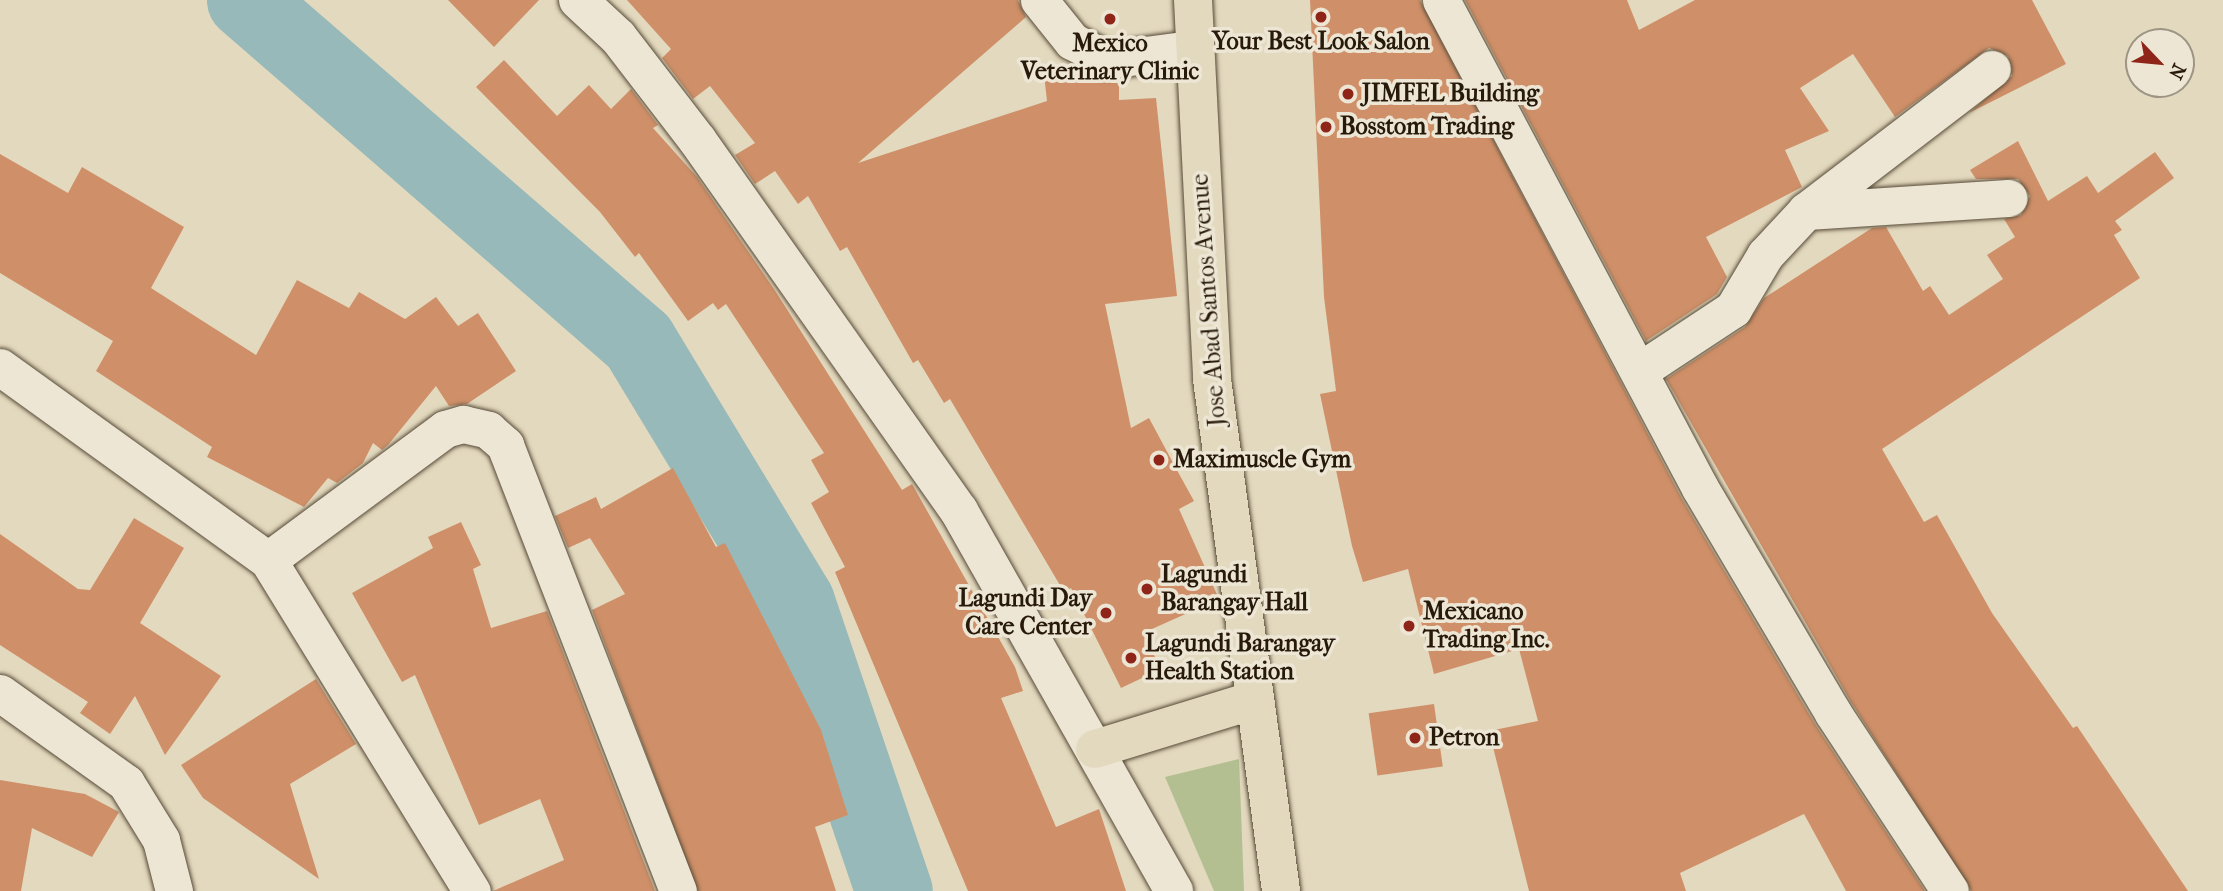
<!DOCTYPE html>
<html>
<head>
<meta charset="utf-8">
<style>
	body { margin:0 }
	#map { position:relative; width:2223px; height:891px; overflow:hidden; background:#e3d9be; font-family:"IM FELL French Canon",serif }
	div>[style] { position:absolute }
	.green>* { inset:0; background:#b3bf91 }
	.river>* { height:77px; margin:-38.5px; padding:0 38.5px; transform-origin:38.5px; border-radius:38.5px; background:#97b9b9 }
	.building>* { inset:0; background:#cf9069; transform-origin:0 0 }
	.roads { filter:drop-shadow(0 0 2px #574a37) drop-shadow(0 0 2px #574a37) }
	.minor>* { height:37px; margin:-18.5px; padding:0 18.5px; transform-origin:18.5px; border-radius:18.5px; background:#ede6d5 }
	.secondary>* { height:38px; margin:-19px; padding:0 19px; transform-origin:19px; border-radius:19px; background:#ede6d5 }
	.trunk>* { height:38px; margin:-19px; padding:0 19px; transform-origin:19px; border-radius:19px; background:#e3d9be }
	.dots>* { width:19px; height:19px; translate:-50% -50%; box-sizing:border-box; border:4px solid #ede6d5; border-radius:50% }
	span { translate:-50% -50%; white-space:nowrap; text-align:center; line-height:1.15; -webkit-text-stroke:7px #ede6d5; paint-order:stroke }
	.poi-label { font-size:24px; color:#281a0a; font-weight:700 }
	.left { translate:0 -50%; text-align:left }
	.right { translate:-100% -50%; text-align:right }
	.street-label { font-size:24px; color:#281a0a }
	.north { position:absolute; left:2125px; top:28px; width:70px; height:70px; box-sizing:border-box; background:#ede6d5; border:2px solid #9e9484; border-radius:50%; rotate:116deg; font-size:19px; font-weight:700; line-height:28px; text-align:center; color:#281a0a }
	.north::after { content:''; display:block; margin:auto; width:24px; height:32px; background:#8f2418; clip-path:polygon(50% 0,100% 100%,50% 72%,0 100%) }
</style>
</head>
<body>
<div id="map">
	<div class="green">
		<div style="clip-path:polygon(1239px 759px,1244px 891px,1214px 891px,1165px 777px)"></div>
	</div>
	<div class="river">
		<div style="left:245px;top:0;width:520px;rotate:40.95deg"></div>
		<div style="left:638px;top:341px;width:305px;rotate:58.8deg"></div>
		<div style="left:796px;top:602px;width:305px;rotate:71.3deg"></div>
	</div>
	<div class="building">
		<div style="clip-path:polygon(448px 0,539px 0,494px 47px)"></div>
		<div style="clip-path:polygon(627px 0,1018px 0,1026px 17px,858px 163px,1047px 101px,1044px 74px,1079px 69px,1119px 80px,1119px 100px,1156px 98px,1177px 296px,1105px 304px,1131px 428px,1149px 418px,1178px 472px,1194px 501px,1179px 509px,1219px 599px,1143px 633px,1161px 669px,1121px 688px,1071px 588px,1064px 592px,950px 399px,944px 403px,918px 360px,913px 363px,847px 247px,840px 251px,808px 196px,798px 204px,775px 171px,755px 184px,735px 155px,755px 143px,710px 86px,693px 99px,662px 58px,671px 49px)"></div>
		<div style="clip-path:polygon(1310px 0,1420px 0,1682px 499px,1815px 724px,1925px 891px,1846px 891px,1804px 814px,1680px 873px,1686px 891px,1529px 891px,1489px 731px,1538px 721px,1519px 649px,1434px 674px,1408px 569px,1363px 582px,1352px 546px,1320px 394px,1336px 391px,1324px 297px)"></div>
		<div style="clip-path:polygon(1465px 0,1627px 0,1639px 30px,1695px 0,2032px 0,2066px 64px,1969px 113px,2012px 76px,2008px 56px,1989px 48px,1895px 117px,1853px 54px,1800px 88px,1829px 131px,1785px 150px,1802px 187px,1706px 237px,1727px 277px,1717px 294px,1646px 341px)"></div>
		<div style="clip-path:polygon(504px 60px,557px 116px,589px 85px,611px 109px,631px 89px,658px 125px,653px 128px,697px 177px,774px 289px,902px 490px,912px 484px,1015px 667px,1023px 691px,1001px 698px,1056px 827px,1099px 809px,1126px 891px,968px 891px,835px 572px,845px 567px,811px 503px,829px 492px,811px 460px,824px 453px,726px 304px,718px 310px,713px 303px,688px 321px,639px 253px,635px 257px,600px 212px,476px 87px)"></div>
		<div style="clip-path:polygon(2018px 141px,2048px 201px,2087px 176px,2098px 193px,2155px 152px,2174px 178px,2115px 221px,2122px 230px,2114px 235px,2140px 278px,1882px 449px,1924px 522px,1937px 515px,1992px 613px,2073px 728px,2077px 726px,2188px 891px,1971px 891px,1851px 702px,1666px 379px,1745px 327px,1764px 298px,1872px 228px,1886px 227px,1923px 291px,1930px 286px,1949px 315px,2003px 279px,1987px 255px,2015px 237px,2004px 219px,2021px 215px,2030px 196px,2018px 179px,1976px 179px,1970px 170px)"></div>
		<div style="clip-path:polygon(0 154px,68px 193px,82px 167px,184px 227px,151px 288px,256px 355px,297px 280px,349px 308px,359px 292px,405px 319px,436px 297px,458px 326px,478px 313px,516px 371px,467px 404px,449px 406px,436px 386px,388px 445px,382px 450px,373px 443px,363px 463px,337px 483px,328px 478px,304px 507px,207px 457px,212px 447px,96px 371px,113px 341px,0 273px)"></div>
		<div style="clip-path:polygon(673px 468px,716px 547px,725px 543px,821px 730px,848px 815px,815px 827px,836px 891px,698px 891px,592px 610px,625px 594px,590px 538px,568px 548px,555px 516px,596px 497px,601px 509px)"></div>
		<div style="clip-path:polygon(134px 518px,184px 548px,140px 623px,221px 676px,165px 755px,135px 696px,110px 734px,80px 713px,88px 702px,0 645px,0 534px,78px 589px,90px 590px)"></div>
		<div style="clip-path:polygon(461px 522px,481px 565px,473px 569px,491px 628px,547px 611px,655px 891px,493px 891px,564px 860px,540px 799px,479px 825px,415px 675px,402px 682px,352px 593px,433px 548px,428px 537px)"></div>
		<div style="clip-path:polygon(316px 679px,356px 744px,290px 784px,319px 879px,203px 798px,181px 765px)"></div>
		<div style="left:1434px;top:704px;width:63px;height:66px;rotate:82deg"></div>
		<div style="clip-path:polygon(0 780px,85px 794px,119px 812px,92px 857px,32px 828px,21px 891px,0 891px)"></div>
	</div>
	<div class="roads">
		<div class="minor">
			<div style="left:1039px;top:0;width:53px;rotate:51.2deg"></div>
			<div style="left:1072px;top:41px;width:40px;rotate:28deg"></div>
			<div style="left:1107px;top:60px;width:86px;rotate:-7.4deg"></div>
			<div style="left:1441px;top:0;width:552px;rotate:62.04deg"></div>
			<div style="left:1700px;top:488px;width:261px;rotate:59.4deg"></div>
			<div style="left:1833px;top:713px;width:213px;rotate:56.7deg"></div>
			<div style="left:1806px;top:211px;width:203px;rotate:-3.7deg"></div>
			<div style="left:0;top:367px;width:330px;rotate:35.8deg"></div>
			<div style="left:268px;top:560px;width:389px;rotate:58.4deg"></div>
			<div style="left:1639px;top:371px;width:113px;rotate:-33.4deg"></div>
			<div style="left:1733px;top:309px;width:63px;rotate:-59.3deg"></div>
			<div style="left:1765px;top:255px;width:60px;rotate:-47deg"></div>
			<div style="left:1806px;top:211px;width:234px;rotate:-37.4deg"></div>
			<div style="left:268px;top:560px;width:220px;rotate:-36.5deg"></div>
			<div style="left:445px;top:429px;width:19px;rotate:-16deg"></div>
			<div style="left:463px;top:424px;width:26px;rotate:13deg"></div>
			<div style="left:488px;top:430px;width:23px;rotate:41deg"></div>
			<div style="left:505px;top:445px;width:478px;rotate:68.8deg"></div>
			<div style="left:0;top:693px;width:155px;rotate:35.5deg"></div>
			<div style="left:126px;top:783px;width:67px;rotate:58.4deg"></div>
			<div style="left:161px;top:840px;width:53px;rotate:75.7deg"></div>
		</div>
		<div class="secondary">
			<div style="left:578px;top:0;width:54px;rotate:42.8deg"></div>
			<div style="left:618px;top:37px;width:131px;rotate:52.4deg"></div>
			<div style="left:698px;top:141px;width:453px;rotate:54.8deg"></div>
			<div style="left:959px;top:511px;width:437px;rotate:60.5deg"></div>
		</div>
		<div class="trunk">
			<div style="left:1193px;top:0;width:379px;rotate:87.1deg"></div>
			<div style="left:1212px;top:379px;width:517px;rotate:82.32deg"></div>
			<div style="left:1095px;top:749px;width:166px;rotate:-17.1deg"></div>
		</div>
	</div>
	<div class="dots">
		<div style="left:1321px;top:17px;background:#8f2418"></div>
		<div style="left:1110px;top:19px;background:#8f2418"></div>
		<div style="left:1348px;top:94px;background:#8f2418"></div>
		<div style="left:1326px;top:127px;background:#8f2418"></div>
		<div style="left:1159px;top:460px;background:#8f2418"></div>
		<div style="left:1147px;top:589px;background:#8f2418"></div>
		<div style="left:1106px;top:613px;background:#8f2418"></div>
		<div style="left:1409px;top:626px;background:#8f2418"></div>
		<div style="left:1131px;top:658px;background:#8f2418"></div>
		<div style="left:1415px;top:738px;background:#8f2418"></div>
	</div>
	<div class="poi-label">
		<span style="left:1321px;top:42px">Your Best Look Salon</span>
		<span style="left:1110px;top:58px">Mexico<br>Veterinary Clinic</span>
		<span class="left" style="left:1362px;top:94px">JIMFEL Building</span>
		<span class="left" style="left:1340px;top:127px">Bosstom Trading</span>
		<span class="left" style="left:1173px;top:460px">Maximuscle Gym</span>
		<span class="left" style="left:1161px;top:589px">Lagundi<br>Barangay Hall</span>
		<span class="right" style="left:1092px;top:613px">Lagundi Day<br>Care Center</span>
		<span class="left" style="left:1423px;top:626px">Mexicano<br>Trading Inc.</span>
		<span class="left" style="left:1145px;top:658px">Lagundi Barangay<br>Health Station</span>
		<span class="left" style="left:1429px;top:738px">Petron</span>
	</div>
	<div class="street-label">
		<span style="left:1209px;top:300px;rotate:-94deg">Jose Abad Santos Avenue</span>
	</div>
	<div class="north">N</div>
</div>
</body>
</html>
